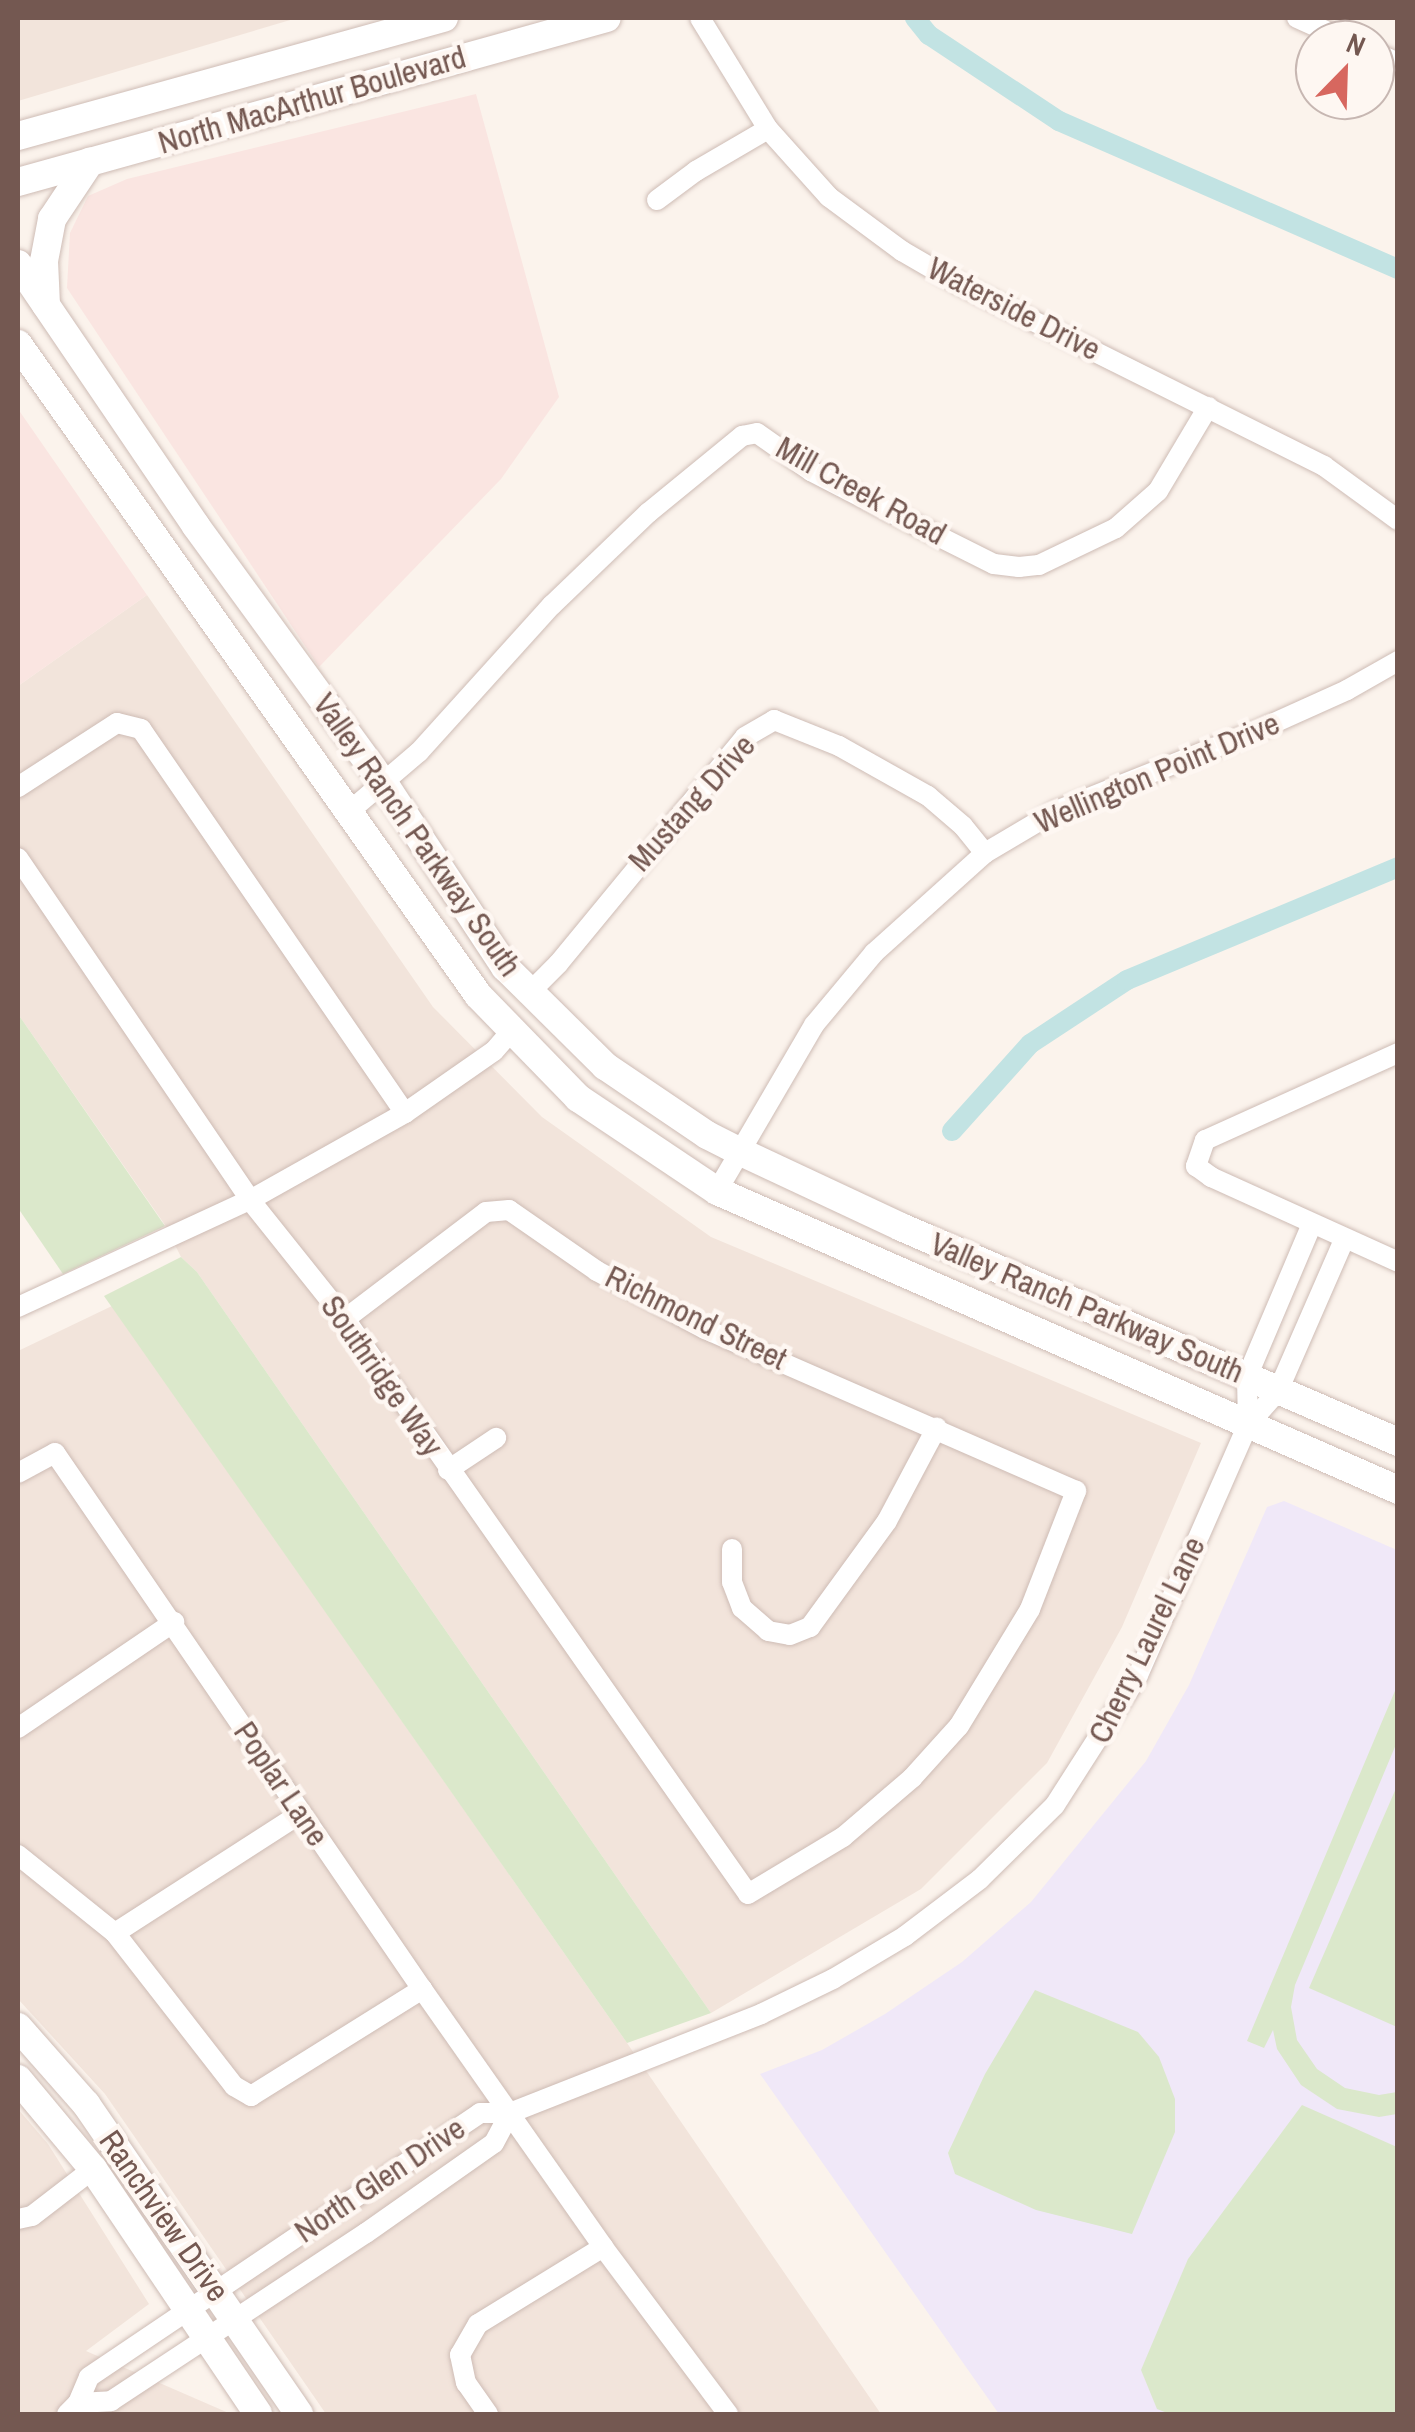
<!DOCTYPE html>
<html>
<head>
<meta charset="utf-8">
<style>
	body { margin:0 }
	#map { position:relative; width:1415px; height:2432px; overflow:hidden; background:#fbf3ec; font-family:"Archivo Narrow",sans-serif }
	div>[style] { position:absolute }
	.residential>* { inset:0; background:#f2e4db }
	.commercial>* { inset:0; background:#fae5e1 }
	.education>* { inset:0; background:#f0e8f8 }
	.green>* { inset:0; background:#dbe8cb }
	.canal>* { height:20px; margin:-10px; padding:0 10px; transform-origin:10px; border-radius:10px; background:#c2e3e3 }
	.roads { filter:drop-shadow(0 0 2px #cebcb5) drop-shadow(0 0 2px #cebcb5) }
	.street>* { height:20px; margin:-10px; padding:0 10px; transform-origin:10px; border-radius:10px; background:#fff }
	.secondary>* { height:28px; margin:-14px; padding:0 14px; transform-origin:14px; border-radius:14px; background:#fff }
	span { translate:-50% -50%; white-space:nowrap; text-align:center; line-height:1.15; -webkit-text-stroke:9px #fef7f2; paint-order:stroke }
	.street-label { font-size:32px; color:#745851 }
	.frame { position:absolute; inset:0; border:20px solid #745851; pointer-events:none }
	.north { position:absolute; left:1295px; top:20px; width:100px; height:100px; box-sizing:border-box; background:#fef7f2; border:2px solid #c7b7b2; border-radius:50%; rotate:23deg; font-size:28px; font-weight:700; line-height:40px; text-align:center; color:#745851 }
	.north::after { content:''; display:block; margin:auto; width:35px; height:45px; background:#d7675f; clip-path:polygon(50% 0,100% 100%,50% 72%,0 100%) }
</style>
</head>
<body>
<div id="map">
	<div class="residential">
		<div style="clip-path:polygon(18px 18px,297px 18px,18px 101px)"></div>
		<div style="clip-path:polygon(147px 595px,433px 1007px,542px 1117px,711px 1237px,1201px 1443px,1122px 1627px,1047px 1763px,921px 1889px,711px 2013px,197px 1272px,181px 1257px,165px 1225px,18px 1014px,18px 686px)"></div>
		<div style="clip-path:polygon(112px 1306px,627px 2043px,881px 2414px,326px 2414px,105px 2094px,18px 1999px,18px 1351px)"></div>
		<div style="clip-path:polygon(18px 2109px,48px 2144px,149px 2304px,86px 2351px,231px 2414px,18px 2414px)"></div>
	</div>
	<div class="commercial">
		<div style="clip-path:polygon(476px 94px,559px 397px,501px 479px,319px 667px,67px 288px,70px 233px,88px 196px,127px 179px)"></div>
		<div style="clip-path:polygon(18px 409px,147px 595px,18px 686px,18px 408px)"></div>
	</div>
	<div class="education">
		<div style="clip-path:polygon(1284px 1501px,1397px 1550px,1397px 2414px,999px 2414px,760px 2074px,822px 2050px,885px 2014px,962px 1962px,1031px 1902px,1146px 1761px,1189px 1685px,1267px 1507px)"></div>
	</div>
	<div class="green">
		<div style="clip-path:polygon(18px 1014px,165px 1226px,63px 1274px,18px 1208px)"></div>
		<div style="clip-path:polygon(181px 1257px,197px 1272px,711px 2013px,627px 2043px,104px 1296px)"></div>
		<div style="clip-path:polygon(1397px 1686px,1397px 1742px,1295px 1985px,1291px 2007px,1297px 2040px,1317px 2069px,1345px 2088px,1379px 2095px,1397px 2092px,1397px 2114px,1379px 2117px,1337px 2109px,1301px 2085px,1277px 2049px,1273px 2030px,1264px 2048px,1247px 2041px)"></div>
		<div style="clip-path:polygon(1397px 1786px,1397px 2027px,1309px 1988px)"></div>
		<div style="clip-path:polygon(1035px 1990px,1138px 2032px,1159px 2057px,1175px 2099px,1175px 2132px,1132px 2234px,1036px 2210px,955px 2174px,948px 2153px,985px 2074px)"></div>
		<div style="clip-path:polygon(1302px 2105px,1397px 2147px,1397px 2414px,1170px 2414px,1157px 2409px,1141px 2370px,1188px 2259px)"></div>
	</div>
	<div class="canal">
		<div style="left:915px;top:18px;width:22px;rotate:51deg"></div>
		<div style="left:929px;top:35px;width:156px;rotate:33.5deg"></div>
		<div style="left:1059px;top:121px;width:370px;rotate:23.6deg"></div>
		<div style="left:952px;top:1131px;width:117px;rotate:-48.1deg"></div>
		<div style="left:1030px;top:1044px;width:116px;rotate:-33.4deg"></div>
		<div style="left:1127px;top:980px;width:294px;rotate:-22.6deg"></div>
	</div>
	<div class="roads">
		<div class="street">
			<div style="left:700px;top:18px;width:130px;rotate:58.5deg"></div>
			<div style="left:768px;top:129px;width:91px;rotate:48.1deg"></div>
			<div style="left:829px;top:197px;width:91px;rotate:36.5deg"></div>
			<div style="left:902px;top:251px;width:66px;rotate:30.1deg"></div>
			<div style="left:959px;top:284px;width:408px;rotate:26.5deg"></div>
			<div style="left:1324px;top:466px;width:92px;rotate:36.1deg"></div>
			<div style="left:1297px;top:18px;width:54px;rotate:24.2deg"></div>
			<div style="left:1375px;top:53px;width:25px;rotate:23deg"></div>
			<div style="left:657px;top:200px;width:49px;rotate:-36.6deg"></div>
			<div style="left:696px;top:171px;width:83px;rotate:-30.3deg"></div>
			<div style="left:18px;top:787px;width:118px;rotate:-32.9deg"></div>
			<div style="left:117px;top:723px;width:25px;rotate:14deg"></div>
			<div style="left:141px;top:729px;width:466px;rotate:55.5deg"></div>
			<div style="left:351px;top:810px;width:89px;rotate:-40.5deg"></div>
			<div style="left:419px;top:752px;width:198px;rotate:-47.9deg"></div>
			<div style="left:552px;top:605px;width:133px;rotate:-43.8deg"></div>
			<div style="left:648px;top:513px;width:122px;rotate:-39.3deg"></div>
			<div style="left:742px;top:436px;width:15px;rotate:-11deg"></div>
			<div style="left:757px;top:433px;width:66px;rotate:35.1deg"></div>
			<div style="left:811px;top:471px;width:89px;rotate:27.4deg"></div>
			<div style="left:890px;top:512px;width:116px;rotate:26.6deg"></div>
			<div style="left:994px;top:564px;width:25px;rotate:7deg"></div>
			<div style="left:1019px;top:567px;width:20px;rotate:-6deg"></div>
			<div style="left:1039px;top:565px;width:85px;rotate:-25.7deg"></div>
			<div style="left:1116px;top:528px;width:56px;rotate:-41.4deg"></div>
			<div style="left:1158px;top:491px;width:98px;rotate:-59.2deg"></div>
			<div style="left:18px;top:858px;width:413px;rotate:55.8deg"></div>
			<div style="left:250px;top:1200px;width:152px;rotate:51.4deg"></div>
			<div style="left:345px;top:1319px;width:702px;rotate:54.97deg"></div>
			<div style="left:748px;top:1894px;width:111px;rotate:-31deg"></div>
			<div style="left:843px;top:1837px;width:91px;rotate:-40.5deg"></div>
			<div style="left:912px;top:1778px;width:70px;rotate:-47.9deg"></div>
			<div style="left:959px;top:1726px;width:137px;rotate:-58.7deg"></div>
			<div style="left:1030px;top:1609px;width:127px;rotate:-68.7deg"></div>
			<div style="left:1076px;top:1491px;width:405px;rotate:-156.4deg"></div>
			<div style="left:705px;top:1329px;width:123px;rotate:-151.8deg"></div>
			<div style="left:597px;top:1271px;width:107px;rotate:-145.3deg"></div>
			<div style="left:509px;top:1210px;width:23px;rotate:175deg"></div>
			<div style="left:486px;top:1212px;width:177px;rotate:142.8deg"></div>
			<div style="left:529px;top:993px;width:41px;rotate:-45deg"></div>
			<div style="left:558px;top:964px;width:294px;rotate:-50.5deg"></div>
			<div style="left:745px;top:737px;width:34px;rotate:-30deg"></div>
			<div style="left:774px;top:720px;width:70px;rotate:21.8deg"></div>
			<div style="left:839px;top:746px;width:102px;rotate:29.3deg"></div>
			<div style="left:928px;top:796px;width:46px;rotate:40.6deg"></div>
			<div style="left:963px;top:826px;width:35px;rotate:51deg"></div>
			<div style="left:1398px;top:1053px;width:212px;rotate:155.7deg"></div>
			<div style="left:1205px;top:1140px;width:28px;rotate:109deg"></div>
			<div style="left:1196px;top:1166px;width:19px;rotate:36deg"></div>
			<div style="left:1211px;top:1177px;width:205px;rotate:24.4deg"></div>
			<div style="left:717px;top:1191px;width:192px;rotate:-59.7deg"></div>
			<div style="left:814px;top:1025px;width:94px;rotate:-50.2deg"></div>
			<div style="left:874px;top:953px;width:149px;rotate:-42deg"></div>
			<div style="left:985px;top:853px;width:82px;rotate:-30.6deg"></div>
			<div style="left:1056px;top:811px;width:213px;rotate:-21.8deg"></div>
			<div style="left:1254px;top:732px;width:102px;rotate:-24.3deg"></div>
			<div style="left:1347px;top:690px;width:59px;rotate:-29.6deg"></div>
			<div style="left:18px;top:1307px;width:255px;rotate:-24.8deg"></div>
			<div style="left:250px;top:1200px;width:178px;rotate:-29.3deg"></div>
			<div style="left:405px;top:1113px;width:108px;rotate:-34.9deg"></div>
			<div style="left:494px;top:1051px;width:28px;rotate:-49deg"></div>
			<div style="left:1248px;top:1425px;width:48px;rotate:-91.2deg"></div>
			<div style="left:1247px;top:1377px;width:166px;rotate:-67deg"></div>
			<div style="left:448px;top:1470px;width:58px;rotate:-33.7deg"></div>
			<div style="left:18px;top:1473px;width:42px;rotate:-28.4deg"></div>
			<div style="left:55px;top:1453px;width:650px;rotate:55.6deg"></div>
			<div style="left:422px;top:1989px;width:315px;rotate:54.9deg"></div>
			<div style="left:603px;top:2247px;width:209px;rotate:53.2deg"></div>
			<div style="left:732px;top:1549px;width:33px;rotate:90deg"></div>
			<div style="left:732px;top:1582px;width:28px;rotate:69deg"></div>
			<div style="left:742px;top:1608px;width:35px;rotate:41deg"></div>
			<div style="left:768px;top:1631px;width:22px;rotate:10deg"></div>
			<div style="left:790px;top:1635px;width:22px;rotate:-22deg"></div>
			<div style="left:810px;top:1627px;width:131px;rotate:-54deg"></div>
			<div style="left:887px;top:1521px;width:106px;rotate:-62deg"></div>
			<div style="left:18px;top:1728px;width:189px;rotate:-34.2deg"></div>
			<div style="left:18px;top:1855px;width:124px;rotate:38.8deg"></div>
			<div style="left:115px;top:1933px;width:194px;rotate:52.1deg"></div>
			<div style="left:234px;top:2086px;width:20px;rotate:30deg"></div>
			<div style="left:251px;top:2096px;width:202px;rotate:-32deg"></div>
			<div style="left:115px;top:1933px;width:220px;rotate:-32.8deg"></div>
			<div style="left:18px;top:2219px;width:14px;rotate:-12deg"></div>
			<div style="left:32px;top:2216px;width:77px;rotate:-37.6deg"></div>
			<div style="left:78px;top:2403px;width:33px;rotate:-3deg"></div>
			<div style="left:111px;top:2401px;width:305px;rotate:-33.4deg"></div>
			<div style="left:366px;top:2233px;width:156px;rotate:-35.1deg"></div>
			<div style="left:494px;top:2143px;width:34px;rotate:-62deg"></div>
			<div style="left:67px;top:2414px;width:16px;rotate:-45deg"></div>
			<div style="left:78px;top:2403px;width:28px;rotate:-67deg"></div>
			<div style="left:89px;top:2377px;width:472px;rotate:-34deg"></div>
			<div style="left:480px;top:2113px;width:30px"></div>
			<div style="left:510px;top:2113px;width:270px;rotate:-21.5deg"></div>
			<div style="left:761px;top:2014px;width:80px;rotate:-25.9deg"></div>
			<div style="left:833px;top:1979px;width:84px;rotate:-30.8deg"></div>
			<div style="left:905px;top:1936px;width:94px;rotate:-37.2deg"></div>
			<div style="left:980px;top:1879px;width:105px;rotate:-44.6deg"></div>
			<div style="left:1055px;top:1805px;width:154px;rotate:-57.4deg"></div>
			<div style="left:1138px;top:1675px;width:273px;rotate:-66.3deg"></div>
			<div style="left:1248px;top:1425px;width:45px;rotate:-48.6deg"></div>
			<div style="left:1278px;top:1391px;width:165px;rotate:-66.4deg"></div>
			<div style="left:488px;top:2414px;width:38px;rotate:-125deg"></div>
			<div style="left:466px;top:2383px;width:29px;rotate:-102deg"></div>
			<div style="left:460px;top:2355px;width:36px;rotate:-60deg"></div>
			<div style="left:478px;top:2324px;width:147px;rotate:-31.6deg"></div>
		</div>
		<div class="secondary">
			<div style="left:18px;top:136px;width:442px;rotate:-15.5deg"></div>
			<div style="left:18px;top:182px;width:611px;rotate:-15.56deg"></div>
			<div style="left:18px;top:264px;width:317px;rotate:55.8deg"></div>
			<div style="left:196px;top:526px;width:317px;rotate:53.9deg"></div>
			<div style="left:383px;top:782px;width:222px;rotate:56.6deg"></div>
			<div style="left:505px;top:967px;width:141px;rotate:44.7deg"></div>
			<div style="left:605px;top:1066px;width:123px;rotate:34.1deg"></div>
			<div style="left:707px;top:1135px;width:36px;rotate:27deg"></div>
			<div style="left:739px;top:1151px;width:179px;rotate:25.1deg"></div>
			<div style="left:901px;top:1227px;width:542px;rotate:23.39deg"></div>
			<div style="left:46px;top:305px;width:44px;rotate:-92.6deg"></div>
			<div style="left:44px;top:261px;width:43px;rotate:-79.2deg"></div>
			<div style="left:52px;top:219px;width:69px;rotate:-56.3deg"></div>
			<div style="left:18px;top:344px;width:797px;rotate:54.75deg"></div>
			<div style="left:478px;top:995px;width:144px;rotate:45.8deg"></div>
			<div style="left:578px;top:1098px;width:167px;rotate:33.8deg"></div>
			<div style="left:717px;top:1191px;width:744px;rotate:23.7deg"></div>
			<div style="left:18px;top:2027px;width:103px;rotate:48.6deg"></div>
			<div style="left:86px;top:2104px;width:376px;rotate:55.5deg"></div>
			<div style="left:18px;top:2079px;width:117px;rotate:50.2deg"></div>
			<div style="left:93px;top:2169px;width:295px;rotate:56deg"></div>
		</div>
	</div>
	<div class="street-label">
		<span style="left:312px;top:100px;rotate:-16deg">North MacArthur Boulevard</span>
		<span style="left:1014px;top:309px;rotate:27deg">Waterside Drive</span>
		<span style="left:861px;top:491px;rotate:29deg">Mill Creek Road</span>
		<span style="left:1157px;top:773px;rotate:-23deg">Wellington Point Drive</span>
		<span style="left:692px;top:803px;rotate:-48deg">Mustang Drive</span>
		<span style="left:417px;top:835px;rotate:55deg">Valley Ranch Parkway South</span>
		<span style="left:1087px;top:1308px;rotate:23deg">Valley Ranch Parkway South</span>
		<span style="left:696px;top:1318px;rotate:26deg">Richmond Street</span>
		<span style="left:382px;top:1376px;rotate:55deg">Southridge Way</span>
		<span style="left:1147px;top:1640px;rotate:-64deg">Cherry Laurel Lane</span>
		<span style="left:281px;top:1784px;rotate:56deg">Poplar Lane</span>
		<span style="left:380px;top:2180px;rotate:-34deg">North Glen Drive</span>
		<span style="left:164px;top:2216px;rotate:55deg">Ranchview Drive</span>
	</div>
	<div class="frame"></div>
	<div class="north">N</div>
</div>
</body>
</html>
